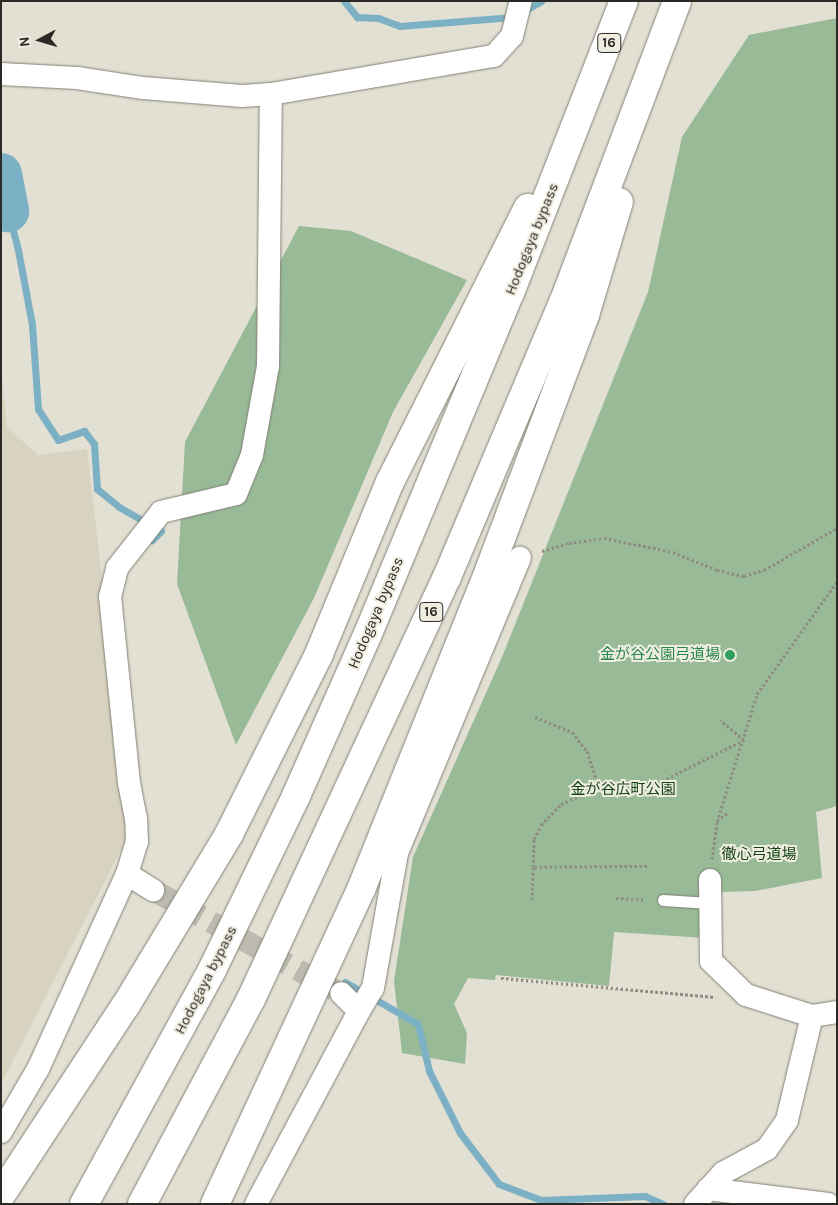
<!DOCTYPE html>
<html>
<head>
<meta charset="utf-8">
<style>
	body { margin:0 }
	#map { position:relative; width:838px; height:1205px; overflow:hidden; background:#e2dfd3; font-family:Karla,"Noto Sans JP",sans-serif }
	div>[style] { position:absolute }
	.built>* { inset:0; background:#d7d3c0 }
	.green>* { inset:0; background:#98ba97 }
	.stream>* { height:7px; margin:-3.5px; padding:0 3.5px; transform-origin:3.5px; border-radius:3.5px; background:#7cb0c4 }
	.river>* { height:42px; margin:-21px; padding:0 21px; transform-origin:21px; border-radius:21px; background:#7cb0c4 }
	.street-tunnel>* { height:22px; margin-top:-11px; transform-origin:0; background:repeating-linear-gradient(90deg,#bdbbb0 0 22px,transparent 0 33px) }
	.path>* { height:3px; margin-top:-1.5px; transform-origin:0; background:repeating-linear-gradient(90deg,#8e8c83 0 2.5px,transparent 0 5px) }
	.roads { filter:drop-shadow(0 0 1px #828075) drop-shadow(0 0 1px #828075) }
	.lane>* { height:11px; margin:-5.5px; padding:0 5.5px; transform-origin:5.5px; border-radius:5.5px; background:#fff }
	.street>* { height:22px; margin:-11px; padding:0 11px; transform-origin:11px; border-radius:11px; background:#fff }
	.highway>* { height:28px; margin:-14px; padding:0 14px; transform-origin:14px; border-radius:14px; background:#fff }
	.dots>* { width:14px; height:14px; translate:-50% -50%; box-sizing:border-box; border:2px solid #efece0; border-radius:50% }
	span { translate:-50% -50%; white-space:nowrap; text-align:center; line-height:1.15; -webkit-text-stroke:4px #efece0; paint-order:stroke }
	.shield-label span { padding:1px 4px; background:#efece0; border:1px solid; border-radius:4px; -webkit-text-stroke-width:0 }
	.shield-label { font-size:14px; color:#2b2925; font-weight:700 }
	.street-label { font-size:15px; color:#2b2925 }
	.leisure-label { font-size:15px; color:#27864d }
	.right { translate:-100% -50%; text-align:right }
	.park-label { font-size:15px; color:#134416 }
	.frame { position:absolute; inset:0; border:2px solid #2b2925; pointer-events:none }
	.north { position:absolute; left:15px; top:15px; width:50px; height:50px; -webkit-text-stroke:4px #efece0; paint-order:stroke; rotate:264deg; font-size:14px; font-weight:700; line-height:20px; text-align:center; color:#2b2925 }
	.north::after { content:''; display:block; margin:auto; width:18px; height:22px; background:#2b2925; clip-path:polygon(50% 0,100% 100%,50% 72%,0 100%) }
</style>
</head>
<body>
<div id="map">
	<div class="built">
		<div style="clip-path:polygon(1px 368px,7px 427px,38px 455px,87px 449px,130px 821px,127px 838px,1px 1084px)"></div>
	</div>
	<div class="green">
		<div style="clip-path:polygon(837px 18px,837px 806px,816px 812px,822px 878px,755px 891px,721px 892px,704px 899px,705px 938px,614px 932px,609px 986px,496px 975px,495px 980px,468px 978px,454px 1004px,467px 1033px,465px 1064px,402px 1053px,394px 981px,413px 857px,502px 657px,648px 292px,682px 137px,749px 35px)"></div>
		<div style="clip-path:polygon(299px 226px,351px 231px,467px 280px,393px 412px,314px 598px,236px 745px,177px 584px,185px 442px)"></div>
	</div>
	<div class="stream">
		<div style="left:344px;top:1px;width:21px;rotate:51deg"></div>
		<div style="left:357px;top:17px;width:21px;rotate:3deg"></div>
		<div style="left:378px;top:18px;width:23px;rotate:20deg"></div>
		<div style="left:400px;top:26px;width:112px;rotate:-4.6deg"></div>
		<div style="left:524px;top:11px;width:20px;rotate:-30deg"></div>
		<div style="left:1px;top:214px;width:8px;rotate:-23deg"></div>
		<div style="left:8px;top:211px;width:40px;rotate:75.6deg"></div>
		<div style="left:18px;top:250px;width:76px;rotate:79.4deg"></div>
		<div style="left:32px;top:325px;width:84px;rotate:85.9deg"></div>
		<div style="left:38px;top:409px;width:37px;rotate:57deg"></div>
		<div style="left:58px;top:440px;width:28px;rotate:-19deg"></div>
		<div style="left:84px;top:431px;width:16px;rotate:52deg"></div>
		<div style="left:94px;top:444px;width:45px;rotate:86.2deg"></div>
		<div style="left:97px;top:489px;width:28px;rotate:39deg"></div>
		<div style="left:119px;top:507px;width:48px;rotate:29.7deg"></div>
		<div style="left:161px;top:531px;width:13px;rotate:135deg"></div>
		<div style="left:345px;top:982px;width:84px;rotate:29.9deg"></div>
		<div style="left:418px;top:1024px;width:48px;rotate:76.8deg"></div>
		<div style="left:429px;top:1071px;width:69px;rotate:63.4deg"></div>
		<div style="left:460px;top:1133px;width:64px;rotate:52.6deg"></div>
		<div style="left:499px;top:1184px;width:45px;rotate:20.9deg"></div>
		<div style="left:541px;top:1200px;width:104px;rotate:-2.2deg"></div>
		<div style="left:645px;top:1196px;width:20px;rotate:24deg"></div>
	</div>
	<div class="river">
		<div style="left:1px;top:174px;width:38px;rotate:79deg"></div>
	</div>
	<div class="street-tunnel">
		<div style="left:153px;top:890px;width:207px;rotate:28.9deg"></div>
	</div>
	<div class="path">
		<div style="left:542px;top:551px;width:28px;rotate:-17deg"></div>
		<div style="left:569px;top:543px;width:35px;rotate:-8deg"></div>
		<div style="left:604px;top:538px;width:70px;rotate:11.5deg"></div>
		<div style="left:673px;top:552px;width:48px;rotate:22.2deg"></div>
		<div style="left:717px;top:570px;width:28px;rotate:13deg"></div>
		<div style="left:744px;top:576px;width:21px;rotate:-17deg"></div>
		<div style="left:764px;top:570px;width:84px;rotate:-29.9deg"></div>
		<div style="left:535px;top:717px;width:40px;rotate:22deg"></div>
		<div style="left:572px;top:732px;width:24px;rotate:52deg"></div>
		<div style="left:587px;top:751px;width:40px;rotate:72deg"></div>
		<div style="left:717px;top:821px;width:15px;rotate:-37deg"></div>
		<div style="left:712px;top:859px;width:37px;rotate:-82deg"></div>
		<div style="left:717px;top:822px;width:134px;rotate:-72.6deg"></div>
		<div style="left:757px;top:694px;width:138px;rotate:-54.5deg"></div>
		<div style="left:647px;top:866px;width:114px;rotate:179.5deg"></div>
		<div style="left:533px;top:867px;width:28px;rotate:-88deg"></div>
		<div style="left:534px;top:839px;width:16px;rotate:-63deg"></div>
		<div style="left:541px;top:825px;width:29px;rotate:-46deg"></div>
		<div style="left:561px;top:804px;width:33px;rotate:-23deg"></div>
		<div style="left:591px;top:791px;width:72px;rotate:-8deg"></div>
		<div style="left:662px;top:781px;width:92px;rotate:-26.6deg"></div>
		<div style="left:744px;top:740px;width:31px;rotate:-140deg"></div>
		<div style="left:616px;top:898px;width:30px;rotate:4deg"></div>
		<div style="left:532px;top:900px;width:33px;rotate:-88deg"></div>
		<div style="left:501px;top:978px;width:215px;rotate:5.1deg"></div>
	</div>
	<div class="roads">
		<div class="lane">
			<div style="left:663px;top:900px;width:47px;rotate:3.7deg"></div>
		</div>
		<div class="street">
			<div style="left:1px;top:74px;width:76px;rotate:3deg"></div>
			<div style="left:77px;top:78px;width:67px;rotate:8.6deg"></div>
			<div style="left:143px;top:88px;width:99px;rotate:4.6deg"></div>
			<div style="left:242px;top:96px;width:29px;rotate:-4deg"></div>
			<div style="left:271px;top:94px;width:226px;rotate:-9.7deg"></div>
			<div style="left:494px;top:56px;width:27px;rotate:-48deg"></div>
			<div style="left:512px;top:36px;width:36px;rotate:-76deg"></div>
			<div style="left:127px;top:874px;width:34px;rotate:-73deg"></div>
			<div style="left:137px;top:842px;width:23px;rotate:-92deg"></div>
			<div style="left:136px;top:819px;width:37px;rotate:-101deg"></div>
			<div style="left:129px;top:783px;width:187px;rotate:-95.8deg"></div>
			<div style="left:110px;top:597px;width:30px;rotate:-76deg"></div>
			<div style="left:117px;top:568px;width:71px;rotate:-51.8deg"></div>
			<div style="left:161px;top:512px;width:77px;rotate:-13.5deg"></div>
			<div style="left:236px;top:494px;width:42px;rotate:-67.7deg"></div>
			<div style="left:252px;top:455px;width:90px;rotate:-79.8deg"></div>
			<div style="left:268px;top:366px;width:272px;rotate:-89.4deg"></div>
			<div style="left:710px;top:880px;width:81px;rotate:89.3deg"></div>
			<div style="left:711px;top:961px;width:49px;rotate:44.2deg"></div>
			<div style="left:746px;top:995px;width:69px;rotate:17.7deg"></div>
			<div style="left:359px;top:1011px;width:27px;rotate:-59deg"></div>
			<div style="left:373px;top:988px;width:137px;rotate:-79.9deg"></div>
			<div style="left:397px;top:853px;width:320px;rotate:-67.4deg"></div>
			<div style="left:1px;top:1132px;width:73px;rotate:-59.6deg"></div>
			<div style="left:38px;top:1069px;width:214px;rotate:-65.5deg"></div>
			<div style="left:127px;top:874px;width:31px;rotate:32deg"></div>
			<div style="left:708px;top:1189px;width:121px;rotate:7.1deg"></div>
			<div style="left:256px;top:1204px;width:219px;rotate:-61.9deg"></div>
			<div style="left:359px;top:1011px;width:25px;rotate:-135deg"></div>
			<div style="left:695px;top:1204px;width:42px;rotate:-47.9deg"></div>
			<div style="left:723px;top:1173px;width:50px;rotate:-28.6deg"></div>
			<div style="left:767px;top:1149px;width:35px;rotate:-55deg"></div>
			<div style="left:787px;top:1120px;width:107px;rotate:-76.5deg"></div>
			<div style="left:812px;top:1016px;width:25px;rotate:-9deg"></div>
		</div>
		<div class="highway">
			<div style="left:1px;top:1195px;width:227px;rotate:-56.7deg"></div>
			<div style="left:126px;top:1005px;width:200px;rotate:-58.9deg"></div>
			<div style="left:229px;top:834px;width:201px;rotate:-63.4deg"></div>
			<div style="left:319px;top:654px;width:186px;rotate:-67.6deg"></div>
			<div style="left:390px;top:482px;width:307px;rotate:-63.3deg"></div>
			<div style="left:84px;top:1204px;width:267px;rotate:-61.3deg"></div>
			<div style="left:212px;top:970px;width:193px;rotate:-64.2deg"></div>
			<div style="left:296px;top:796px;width:175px;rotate:-66.1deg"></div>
			<div style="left:367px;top:636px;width:372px;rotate:-67.4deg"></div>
			<div style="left:510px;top:293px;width:313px;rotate:-68.7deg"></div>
			<div style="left:142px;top:1204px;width:232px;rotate:-62deg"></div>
			<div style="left:251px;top:999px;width:465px;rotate:-65.1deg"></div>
			<div style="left:447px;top:577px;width:311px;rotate:-67.1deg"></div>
			<div style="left:568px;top:290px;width:309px;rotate:-69.3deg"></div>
			<div style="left:215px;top:1204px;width:349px;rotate:-65.1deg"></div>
			<div style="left:362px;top:887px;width:344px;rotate:-68.1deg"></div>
			<div style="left:490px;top:568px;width:270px;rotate:-69.4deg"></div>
			<div style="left:585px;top:315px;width:118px;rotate:-73.3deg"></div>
		</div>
	</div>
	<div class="dots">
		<div style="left:730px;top:655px;background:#2e9e5b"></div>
	</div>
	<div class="shield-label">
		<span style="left:609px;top:43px">16</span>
		<span style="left:431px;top:612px">16</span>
	</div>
	<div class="street-label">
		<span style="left:532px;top:239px;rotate:-68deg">Hodogaya bypass</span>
		<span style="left:376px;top:613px;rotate:-67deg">Hodogaya bypass</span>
		<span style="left:206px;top:980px;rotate:-63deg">Hodogaya bypass</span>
	</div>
	<div class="leisure-label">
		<span class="right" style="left:720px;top:655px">金が谷公園弓道場</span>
	</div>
	<div class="park-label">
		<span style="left:623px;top:790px">金が谷広町公園</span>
		<span style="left:759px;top:855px">徹心弓道場</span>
	</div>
	<div class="frame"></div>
	<div class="north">N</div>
</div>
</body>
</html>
